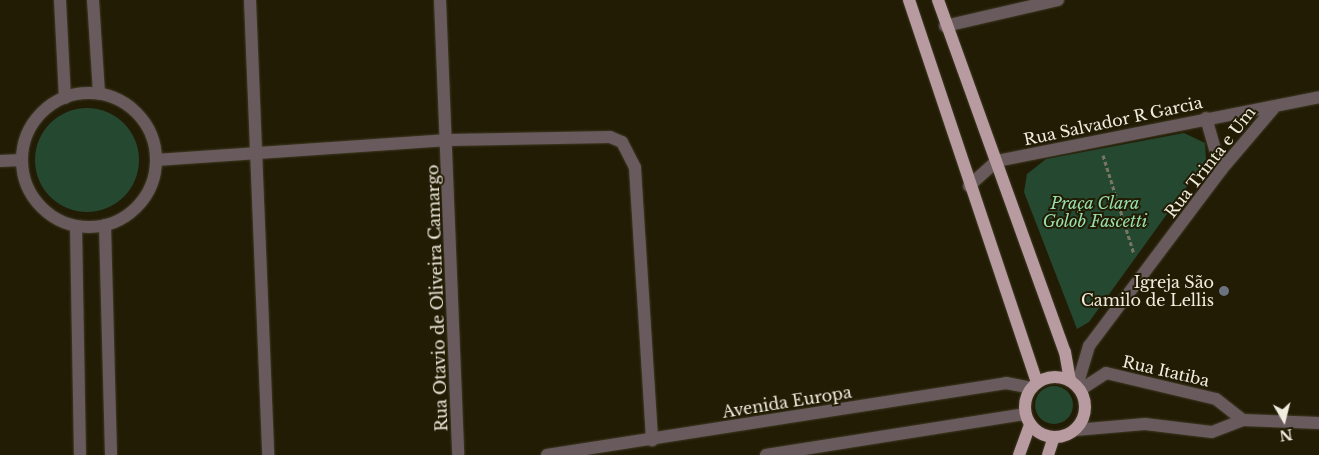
<!DOCTYPE html>
<html>
<head>
<meta charset="utf-8">
<style>
	body { margin:0 }
	#map { position:relative; width:1319px; height:455px; overflow:hidden; background:#221c05; font-family:"Libre Baskerville",serif }
	div>[style] { position:absolute }
	.green>* { inset:0; background:#254831 }
	.round { border-radius:50% }
	.path>* { height:3px; margin-top:-1.5px; transform-origin:0; background:repeating-linear-gradient(90deg,#7b7663 0 4px,transparent 0 6.5px) }
	.roads { filter:drop-shadow(0 0 1px #3f3923) drop-shadow(0 0 1px #3f3923) }
	.minor>* { height:12px; margin:-6px; padding:0 6px; transform-origin:6px; border-radius:6px; background:#695b5d }
	.minor>.ring { margin:-6px; padding:0; box-sizing:content-box; background:none; border:12px solid #695b5d; border-radius:50% }
	.major>* { height:12px; margin:-6px; padding:0 6px; transform-origin:6px; border-radius:6px; background:#b79ba0 }
	.major>.ring { margin:-6px; padding:0; box-sizing:content-box; background:none; border:12px solid #b79ba0; border-radius:50% }
	.dots>* { width:14px; height:14px; translate:-50% -50%; box-sizing:border-box; border:2px solid #221c05; border-radius:50% }
	span { translate:-50% -50%; white-space:nowrap; text-align:center; line-height:1.15; -webkit-text-stroke:4px #221c05; paint-order:stroke }
	.street-label { font-size:16px; color:#f0ecde }
	.park-label { font-size:16px; color:#98e0ae; font-style:italic }
	.poi-label { font-size:16px; color:#f0ecde }
	.right { translate:-100% -50%; text-align:right }
	.north { position:absolute; left:1259px; top:395px; width:50px; height:50px; -webkit-text-stroke:4px #221c05; paint-order:stroke; rotate:172deg; font-size:14px; font-weight:700; line-height:20px; text-align:center; color:#f0ecde }
	.north::after { content:''; display:block; margin:auto; width:18px; height:22px; background:#f0ecde; clip-path:polygon(50% 0,100% 100%,50% 72%,0 100%) }
</style>
</head>
<body>
<div id="map">
	<div class="green">
		<div class="round" style="left:35px;top:108px;width:104px;height:104px"></div>
		<div style="clip-path:polygon(1184px 133px,1205px 143px,1206px 160px,1089px 322px,1077px 329px,1024px 192px,1027px 174px,1046px 159px)"></div>
		<div class="round" style="left:1035px;top:386px;width:38px;height:38px"></div>
	</div>
	<div class="path">
		<div style="left:1103px;top:155px;width:104px;rotate:72.6deg"></div>
	</div>
	<div class="roads">
		<div class="minor">
			<div style="left:60px;top:0;width:98px;rotate:87.1deg"></div>
			<div style="left:93px;top:0;width:94px;rotate:86.3deg"></div>
			<div style="left:250px;top:0;width:455px;rotate:87.7deg"></div>
			<div style="left:440px;top:0;width:455px;rotate:87.7deg"></div>
			<div style="left:945px;top:26px;width:116px;rotate:-13deg"></div>
			<div class="ring" style="left:22px;top:93px;width:122px;height:122px"></div>
			<div style="left:1206px;top:118px;width:54px;rotate:73.9deg"></div>
			<div style="left:156px;top:160px;width:293px;rotate:-3.9deg"></div>
			<div style="left:448px;top:140px;width:162px;rotate:-1.1deg"></div>
			<div style="left:610px;top:137px;width:13px;rotate:23deg"></div>
			<div style="left:622px;top:142px;width:29px;rotate:63deg"></div>
			<div style="left:635px;top:168px;width:273px;rotate:86.4deg"></div>
			<div style="left:0;top:161px;width:21px;rotate:-3deg"></div>
			<div style="left:969px;top:186px;width:38px;rotate:-42deg"></div>
			<div style="left:997px;top:161px;width:328px;rotate:-11.2deg"></div>
			<div style="left:105px;top:225px;width:230px;rotate:88.5deg"></div>
			<div style="left:76px;top:226px;width:229px;rotate:89deg"></div>
			<div style="left:1077px;top:386px;width:42px;rotate:-73.3deg"></div>
			<div style="left:1089px;top:346px;width:220px;rotate:-53.1deg"></div>
			<div style="left:1221px;top:170px;width:80px;rotate:-49.6deg"></div>
			<div style="left:1080px;top:390px;width:31px;rotate:-33deg"></div>
			<div style="left:1106px;top:373px;width:113px;rotate:13.3deg"></div>
			<div style="left:1216px;top:399px;width:34px;rotate:38deg"></div>
			<div style="left:1075px;top:430px;width:70px;rotate:-4.9deg"></div>
			<div style="left:1145px;top:424px;width:67px;rotate:6.8deg"></div>
			<div style="left:1212px;top:432px;width:33px;rotate:-21deg"></div>
			<div style="left:1243px;top:420px;width:76px;rotate:2.3deg"></div>
			<div style="left:547px;top:455px;width:465px;rotate:-8.9deg"></div>
			<div style="left:1006px;top:383px;width:26px;rotate:11deg"></div>
			<div style="left:766px;top:455px;width:263px;rotate:-9deg"></div>
		</div>
		<div class="major">
			<div style="left:909px;top:0;width:404px;rotate:71.5deg"></div>
			<div style="left:938px;top:0;width:374px;rotate:70.2deg"></div>
			<div style="left:1065px;top:352px;width:29px;rotate:80deg"></div>
			<div class="ring" style="left:1025px;top:377px;width:48px;height:48px"></div>
			<div style="left:1019px;top:455px;width:33px;rotate:-70deg"></div>
			<div style="left:1048px;top:455px;width:19px;rotate:-72deg"></div>
		</div>
	</div>
	<div class="dots">
		<div style="left:1224px;top:291px;background:#6b7280"></div>
	</div>
	<div class="street-label">
		<span style="left:1113px;top:121px;rotate:-12deg">Rua Salvador R Garcia</span>
		<span style="left:1210px;top:162px;rotate:-52deg">Rua Trinta e Um</span>
		<span style="left:437px;top:298px;rotate:-92deg">Rua Otavio de Oliveira Camargo</span>
		<span style="left:1166px;top:371px;rotate:13deg">Rua Itatiba</span>
		<span style="left:787px;top:402px;rotate:-9deg">Avenida Europa</span>
	</div>
	<div class="park-label">
		<span style="left:1095px;top:212px">Praça Clara<br>Golob Fascetti</span>
	</div>
	<div class="poi-label">
		<span class="right" style="left:1214px;top:291px">Igreja São<br>Camilo de Lellis</span>
	</div>
	<div class="north">N</div>
</div>
</body>
</html>
